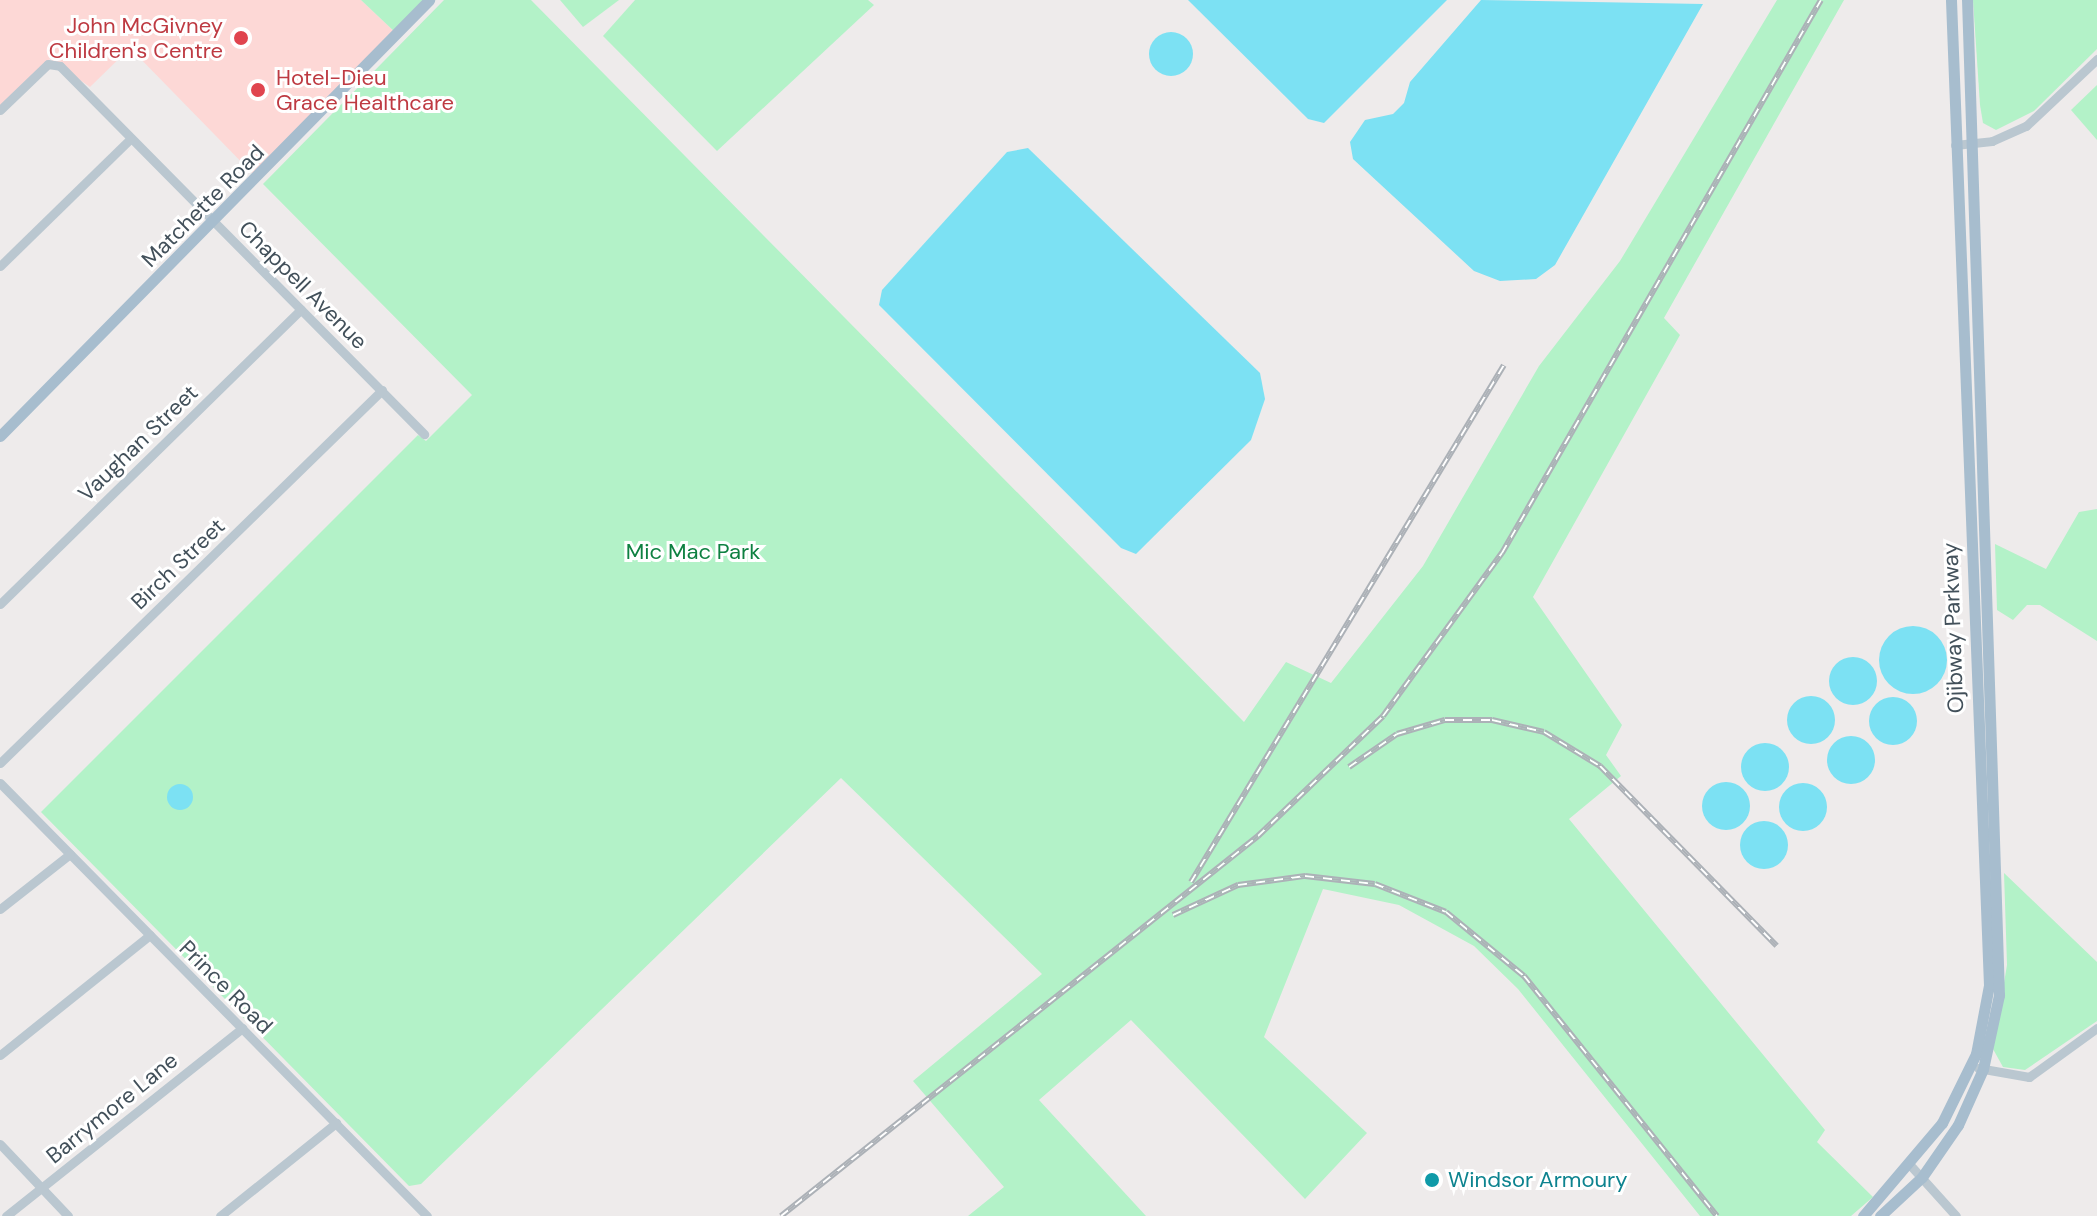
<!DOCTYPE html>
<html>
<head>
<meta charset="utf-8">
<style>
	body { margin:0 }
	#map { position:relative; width:2097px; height:1216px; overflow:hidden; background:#eeebeb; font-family:"DM Sans",sans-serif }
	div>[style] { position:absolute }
	.medical>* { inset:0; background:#fdd8d6 }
	.green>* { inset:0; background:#b3f2c8 }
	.water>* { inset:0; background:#7ce1f3 }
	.round { border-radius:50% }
	.minor>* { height:9px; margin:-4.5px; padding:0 4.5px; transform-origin:4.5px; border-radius:4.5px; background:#bac7d0 }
	.major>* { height:11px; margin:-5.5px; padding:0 5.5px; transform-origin:5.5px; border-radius:5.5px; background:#a7bdce }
	.rail>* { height:6px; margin-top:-3px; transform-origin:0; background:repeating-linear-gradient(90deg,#fff 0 9px,#acb1b7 0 18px); box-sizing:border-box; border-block:2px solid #acb1b7 }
	.dots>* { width:22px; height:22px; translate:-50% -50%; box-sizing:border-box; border:4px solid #fff; border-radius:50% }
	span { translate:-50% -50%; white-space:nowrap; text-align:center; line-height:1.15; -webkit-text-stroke:6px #fff; paint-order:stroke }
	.health-label { font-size:22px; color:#be3a42 }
	.right { translate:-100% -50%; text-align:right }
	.left { translate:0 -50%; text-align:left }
	.street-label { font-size:22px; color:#42505a }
	.park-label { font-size:22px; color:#0e8041 }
	.culture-label { font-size:22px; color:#0d838f }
</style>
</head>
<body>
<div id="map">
	<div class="medical">
		<div style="clip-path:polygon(0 0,361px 0,397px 34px,258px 179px,130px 48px,90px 87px,50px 59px,0 108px)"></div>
	</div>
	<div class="green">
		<div style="clip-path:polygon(361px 0,428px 0,397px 34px)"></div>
		<div style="clip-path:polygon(444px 0,531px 0,1244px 722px,1286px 662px,1331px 683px,1423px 566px,1539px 366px,1620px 261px,1777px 0,1844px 0,1664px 318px,1680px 335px,1533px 597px,1622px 725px,1606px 755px,1621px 776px,1569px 819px,1825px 1130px,1817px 1142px,1873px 1197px,1851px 1216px,1700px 1216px,1518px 989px,1474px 946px,1399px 905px,1323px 889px,1264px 1037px,1367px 1133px,1305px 1199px,1131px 1020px,1039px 1100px,1146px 1216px,968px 1216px,1004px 1187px,913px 1081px,1042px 974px,841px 778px,421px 1184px,409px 1186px,41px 812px,418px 435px,426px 441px,472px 395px,263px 184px)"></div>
		<div style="clip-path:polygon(560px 0,619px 0,583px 27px)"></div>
		<div style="clip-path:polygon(635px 0,868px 0,874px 5px,717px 151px,603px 36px)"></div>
		<div style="clip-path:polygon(1973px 0,2097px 0,2097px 49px,2034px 111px,1996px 130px,1983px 123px,1980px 105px)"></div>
		<div style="clip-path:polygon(2097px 85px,2097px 140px,2071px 110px)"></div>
		<div style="clip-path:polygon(2097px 509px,2097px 641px,2040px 605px,2027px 605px,2013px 620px,1997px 610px,1995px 544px,2046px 569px,2079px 512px)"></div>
		<div style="clip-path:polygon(2004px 873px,2097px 962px,2097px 1021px,2025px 1070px,2003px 1067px,1993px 1049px,2007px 965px)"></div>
	</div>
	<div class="water">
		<div style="clip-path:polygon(1188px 0,1447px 0,1324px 123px,1308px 119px)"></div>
		<div style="clip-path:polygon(1481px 0,1703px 4px,1555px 265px,1536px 279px,1500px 281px,1474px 271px,1353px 159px,1350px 142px,1365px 120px,1393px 114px,1404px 103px,1410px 82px)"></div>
		<div class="round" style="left:1149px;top:32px;width:44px;height:44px"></div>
		<div style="clip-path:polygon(1028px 148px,1260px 373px,1265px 399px,1251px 440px,1136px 554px,1121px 548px,879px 305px,882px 290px,1007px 152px)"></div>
		<div class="round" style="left:1879px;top:626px;width:68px;height:68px"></div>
		<div class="round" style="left:1829px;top:657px;width:48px;height:48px"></div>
		<div class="round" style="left:1787px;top:696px;width:48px;height:48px"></div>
		<div class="round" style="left:1869px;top:697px;width:48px;height:48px"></div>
		<div class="round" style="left:1827px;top:736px;width:48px;height:48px"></div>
		<div class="round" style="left:1741px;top:743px;width:48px;height:48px"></div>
		<div class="round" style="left:1702px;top:782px;width:48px;height:48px"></div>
		<div class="round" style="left:1779px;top:783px;width:48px;height:48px"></div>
		<div class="round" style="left:167px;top:784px;width:26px;height:26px"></div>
		<div class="round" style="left:1740px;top:821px;width:48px;height:48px"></div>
	</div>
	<div class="minor">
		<div style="left:0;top:110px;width:66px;rotate:-43.8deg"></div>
		<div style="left:48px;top:64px;width:12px;rotate:9deg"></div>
		<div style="left:60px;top:66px;width:518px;rotate:45.31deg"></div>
		<div style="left:1955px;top:145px;width:37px;rotate:-6deg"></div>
		<div style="left:1992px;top:141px;width:37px;rotate:-24deg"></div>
		<div style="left:2026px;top:126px;width:98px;rotate:-43.3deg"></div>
		<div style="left:0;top:266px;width:182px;rotate:-44.3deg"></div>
		<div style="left:0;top:604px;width:421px;rotate:-44.4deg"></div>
		<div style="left:0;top:763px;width:534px;rotate:-44.32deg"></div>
		<div style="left:0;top:783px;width:608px;rotate:45.4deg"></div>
		<div style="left:0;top:909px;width:89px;rotate:-38.2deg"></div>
		<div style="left:0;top:1055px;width:192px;rotate:-38.7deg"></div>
		<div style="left:1978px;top:1068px;width:52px;rotate:10deg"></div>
		<div style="left:2029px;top:1077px;width:84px;rotate:-35.8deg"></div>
		<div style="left:0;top:1144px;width:99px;rotate:46.6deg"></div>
		<div style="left:1911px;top:1166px;width:67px;rotate:48deg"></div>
		<div style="left:6px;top:1216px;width:302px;rotate:-38.5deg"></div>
		<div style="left:220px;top:1216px;width:149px;rotate:-38.7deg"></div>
	</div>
	<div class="major">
		<div style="left:0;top:436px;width:612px;rotate:-45.46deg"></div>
		<div style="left:1863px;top:1216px;width:122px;rotate:-49.7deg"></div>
		<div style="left:1942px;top:1123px;width:77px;rotate:-63.8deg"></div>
		<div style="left:1976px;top:1054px;width:70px;rotate:-79.3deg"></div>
		<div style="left:1989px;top:985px;width:986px;rotate:-92.21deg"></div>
		<div style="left:1880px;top:1216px;width:57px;rotate:-42.9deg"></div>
		<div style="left:1922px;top:1177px;width:63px;rotate:-55.3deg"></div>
		<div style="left:1958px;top:1125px;width:61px;rotate:-65.9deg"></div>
		<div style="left:1983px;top:1069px;width:76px;rotate:-77.8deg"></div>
		<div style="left:1999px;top:995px;width:996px;rotate:-91.84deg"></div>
	</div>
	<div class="rail">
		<div style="left:1349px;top:767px;width:58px;rotate:-34.5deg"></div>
		<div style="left:1397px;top:734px;width:50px;rotate:-16.3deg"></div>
		<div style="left:1445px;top:720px;width:47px"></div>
		<div style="left:1492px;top:720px;width:53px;rotate:13deg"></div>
		<div style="left:1544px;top:732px;width:66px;rotate:31.3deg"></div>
		<div style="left:1600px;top:766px;width:252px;rotate:45.5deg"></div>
		<div style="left:1191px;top:882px;width:604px;rotate:-58.81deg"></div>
		<div style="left:1173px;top:915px;width:72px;rotate:-24.8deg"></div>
		<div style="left:1238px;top:885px;width:68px;rotate:-7.7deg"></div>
		<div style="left:1305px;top:876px;width:70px;rotate:6.5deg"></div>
		<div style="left:1375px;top:884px;width:76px;rotate:21.5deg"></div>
		<div style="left:1446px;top:912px;width:101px;rotate:39.4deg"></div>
		<div style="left:1524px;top:976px;width:308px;rotate:51.2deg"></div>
		<div style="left:781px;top:1216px;width:610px;rotate:-38.54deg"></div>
		<div style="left:1258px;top:836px;width:173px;rotate:-43.8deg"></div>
		<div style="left:1383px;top:716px;width:202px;rotate:-53.9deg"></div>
		<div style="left:1502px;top:553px;width:638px;rotate:-60.02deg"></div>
	</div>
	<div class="dots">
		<div style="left:241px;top:38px;background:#e0444e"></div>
		<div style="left:258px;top:90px;background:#e0444e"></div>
		<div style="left:1432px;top:1180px;background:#0f9aa8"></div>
	</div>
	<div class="health-label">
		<span class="right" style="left:223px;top:38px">John McGivney<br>Children's Centre</span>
		<span class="left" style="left:276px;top:90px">Hotel-Dieu<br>Grace Healthcare</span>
	</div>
	<div class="street-label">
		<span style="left:203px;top:206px;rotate:-45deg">Matchette Road</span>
		<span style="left:303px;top:285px;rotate:45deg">Chappell Avenue</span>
		<span style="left:138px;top:443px;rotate:-44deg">Vaughan Street</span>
		<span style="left:178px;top:564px;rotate:-44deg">Birch Street</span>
		<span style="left:1953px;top:628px;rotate:-92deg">Ojibway Parkway</span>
		<span style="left:226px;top:987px;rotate:45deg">Prince Road</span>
		<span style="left:112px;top:1108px;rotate:-39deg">Barrymore Lane</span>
	</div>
	<div class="park-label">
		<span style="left:693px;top:552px">Mic Mac Park</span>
	</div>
	<div class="culture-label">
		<span class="left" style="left:1448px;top:1180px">Windsor Armoury</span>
	</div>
</div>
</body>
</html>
